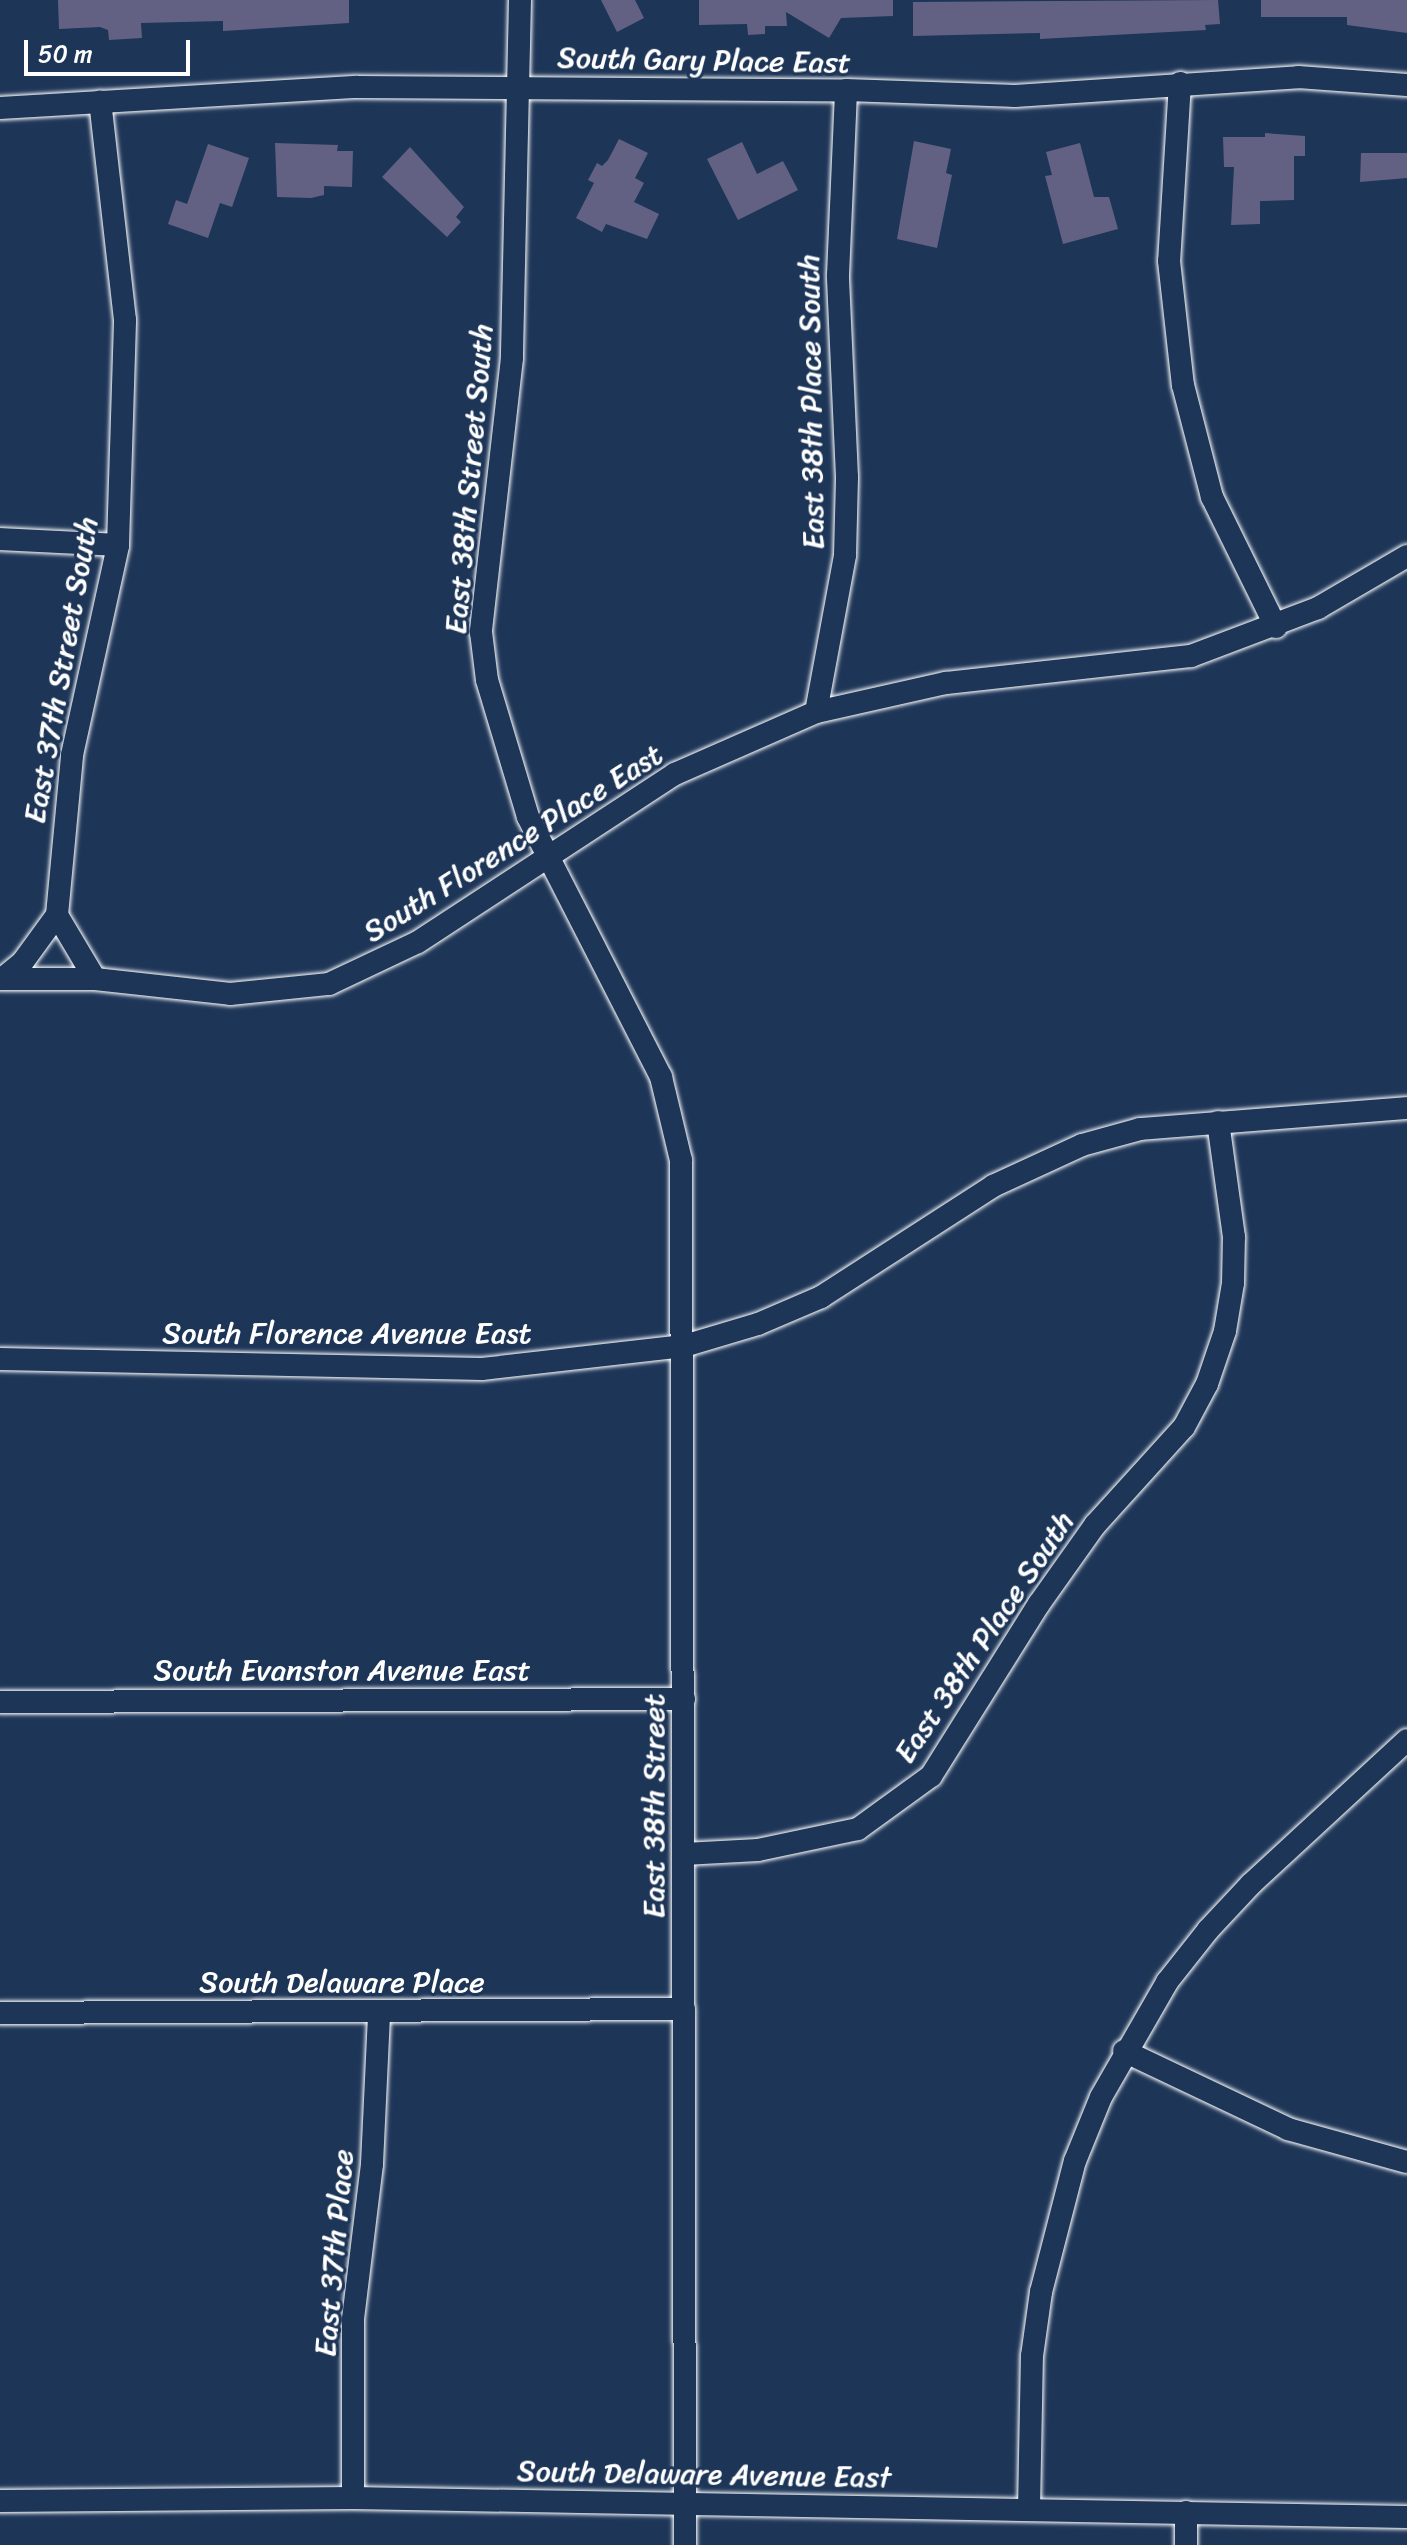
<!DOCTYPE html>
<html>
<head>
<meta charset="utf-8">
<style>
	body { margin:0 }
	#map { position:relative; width:1407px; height:2545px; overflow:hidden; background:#1d3557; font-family:Sriracha,sans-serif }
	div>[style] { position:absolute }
	.building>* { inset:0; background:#626183 }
	.roads { filter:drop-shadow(0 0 2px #fff) drop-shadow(0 0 2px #fff) }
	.street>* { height:22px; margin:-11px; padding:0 11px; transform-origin:11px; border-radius:11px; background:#1d3557 }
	span { translate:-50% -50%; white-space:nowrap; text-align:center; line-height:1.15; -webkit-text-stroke:6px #1d3557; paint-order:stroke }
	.street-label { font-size:30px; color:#fff }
	.scale { position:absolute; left:24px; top:40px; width:166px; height:36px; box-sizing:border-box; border:4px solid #fff; border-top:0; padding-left:10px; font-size:24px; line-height:28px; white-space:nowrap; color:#fff; -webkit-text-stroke:6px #1d3557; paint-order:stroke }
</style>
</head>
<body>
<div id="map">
	<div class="building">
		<div style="clip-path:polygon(58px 0,349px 0,349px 23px,223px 31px,223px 21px,141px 23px,142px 38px,109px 40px,108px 30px,100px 27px,59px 29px)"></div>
		<div style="clip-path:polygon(601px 0,635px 0,644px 18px,617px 32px)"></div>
		<div style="clip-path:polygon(699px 0,893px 0,893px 16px,841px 18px,829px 38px,786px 12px,787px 26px,765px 26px,765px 34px,748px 35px,747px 24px,699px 25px)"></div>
		<div style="clip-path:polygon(1218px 0,1220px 24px,1205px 25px,1206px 30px,1040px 39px,1040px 33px,913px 36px,913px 2px)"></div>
		<div style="clip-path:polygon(1261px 0,1407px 0,1407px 33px,1347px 25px,1347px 17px,1261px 17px)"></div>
		<div style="clip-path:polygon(1265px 133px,1305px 136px,1305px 156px,1294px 156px,1294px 200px,1260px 201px,1260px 224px,1231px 225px,1234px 167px,1224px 167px,1223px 137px,1265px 137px)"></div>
		<div style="clip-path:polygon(619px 139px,648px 153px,635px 178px,644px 183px,634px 202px,659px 214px,647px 239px,606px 224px,602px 232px,576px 218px,594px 183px,588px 180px,597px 163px,602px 166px,608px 160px)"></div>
		<div style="clip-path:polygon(914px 141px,951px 149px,946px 173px,952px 175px,937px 248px,897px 239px)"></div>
		<div style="clip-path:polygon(742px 142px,757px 174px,783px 161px,798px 190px,738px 220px,707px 159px)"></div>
		<div style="clip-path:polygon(275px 143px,338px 145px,337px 151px,353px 151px,352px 187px,324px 186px,324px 195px,311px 198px,277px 197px)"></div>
		<div style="clip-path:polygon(1080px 143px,1094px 197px,1109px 197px,1118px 229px,1063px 244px,1045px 176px,1052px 175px,1046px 152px)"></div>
		<div style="clip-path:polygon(208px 144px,249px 158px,232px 207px,220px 203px,208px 238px,168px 224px,176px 200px,187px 204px)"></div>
		<div style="clip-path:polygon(410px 147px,464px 207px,456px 217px,461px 222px,447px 237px,382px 177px)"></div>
		<div style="clip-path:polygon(1361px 153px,1407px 153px,1407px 178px,1360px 182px)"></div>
	</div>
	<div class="roads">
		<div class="street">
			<div style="left:520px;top:0;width:358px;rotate:91.3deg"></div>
			<div style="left:512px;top:358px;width:276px;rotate:96.5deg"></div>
			<div style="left:481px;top:632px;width:48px;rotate:82.9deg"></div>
			<div style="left:487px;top:680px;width:143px;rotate:73.3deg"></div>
			<div style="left:528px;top:817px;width:292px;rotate:62.9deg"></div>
			<div style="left:661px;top:1077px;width:85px;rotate:76.5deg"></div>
			<div style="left:681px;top:1160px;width:1385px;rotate:89.83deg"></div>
			<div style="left:1180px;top:83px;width:178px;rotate:93.5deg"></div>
			<div style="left:1169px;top:261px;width:125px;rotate:83.6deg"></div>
			<div style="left:1183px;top:385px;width:116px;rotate:75.5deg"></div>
			<div style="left:1212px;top:497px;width:145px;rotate:63.8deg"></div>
			<div style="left:0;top:108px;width:358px;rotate:-3.4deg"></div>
			<div style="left:357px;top:87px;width:489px;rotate:0.4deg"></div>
			<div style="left:846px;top:90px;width:169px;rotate:2deg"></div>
			<div style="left:1015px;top:96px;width:284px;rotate:-3.8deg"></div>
			<div style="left:1298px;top:77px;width:109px;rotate:4.2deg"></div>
			<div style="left:0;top:539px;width:118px;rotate:2.9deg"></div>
			<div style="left:816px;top:712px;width:160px;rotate:-79.5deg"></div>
			<div style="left:845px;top:555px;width:78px;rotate:-88.5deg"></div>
			<div style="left:847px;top:477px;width:202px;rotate:-92.6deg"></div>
			<div style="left:838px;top:275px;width:185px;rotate:-87.5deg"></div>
			<div style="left:57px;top:915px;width:74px;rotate:59.3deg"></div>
			<div style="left:0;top:979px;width:95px"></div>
			<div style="left:95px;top:979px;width:136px;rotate:6.3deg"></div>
			<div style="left:230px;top:994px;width:100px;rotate:-5.8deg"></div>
			<div style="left:329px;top:984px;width:98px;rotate:-25.3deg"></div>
			<div style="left:418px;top:942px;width:307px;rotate:-33.2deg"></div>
			<div style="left:675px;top:774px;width:154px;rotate:-23.7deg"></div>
			<div style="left:816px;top:712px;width:133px;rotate:-12.6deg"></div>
			<div style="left:946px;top:683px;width:246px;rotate:-6.3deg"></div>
			<div style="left:1191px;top:656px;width:136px;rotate:-20.7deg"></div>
			<div style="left:1318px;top:608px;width:103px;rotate:-30.3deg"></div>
			<div style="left:2px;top:979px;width:26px;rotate:-39deg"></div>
			<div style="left:22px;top:963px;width:59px;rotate:-53.9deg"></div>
			<div style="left:57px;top:915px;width:161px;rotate:-84.6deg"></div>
			<div style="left:72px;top:755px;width:215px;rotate:-77.6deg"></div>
			<div style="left:118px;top:545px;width:225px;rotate:-88.2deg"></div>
			<div style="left:125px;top:320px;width:220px;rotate:-96.5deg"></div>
			<div style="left:0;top:1359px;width:482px;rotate:1.2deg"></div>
			<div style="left:482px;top:1369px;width:203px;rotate:-6.5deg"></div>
			<div style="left:684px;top:1346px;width:77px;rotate:-16.6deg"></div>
			<div style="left:758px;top:1324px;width:69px;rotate:-23.2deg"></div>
			<div style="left:821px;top:1297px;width:205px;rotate:-32.8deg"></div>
			<div style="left:993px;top:1186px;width:98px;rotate:-24.7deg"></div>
			<div style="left:1082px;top:1145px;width:60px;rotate:-15.4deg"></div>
			<div style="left:1140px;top:1129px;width:268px;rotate:-4.5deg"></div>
			<div style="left:0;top:1702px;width:684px;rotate:-0.25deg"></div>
			<div style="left:684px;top:1854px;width:74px;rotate:-3.1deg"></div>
			<div style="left:758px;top:1850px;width:102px;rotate:-11.9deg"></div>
			<div style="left:858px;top:1829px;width:90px;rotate:-36deg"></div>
			<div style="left:931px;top:1776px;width:203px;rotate:-57.9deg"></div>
			<div style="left:1039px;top:1604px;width:97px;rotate:-54.7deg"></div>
			<div style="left:1095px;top:1525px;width:132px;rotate:-47.8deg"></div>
			<div style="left:1184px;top:1427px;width:49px;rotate:-61.9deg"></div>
			<div style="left:1207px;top:1384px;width:56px;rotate:-71.2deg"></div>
			<div style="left:1225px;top:1331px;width:49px;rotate:-80.5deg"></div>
			<div style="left:1233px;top:1283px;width:46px;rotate:-88.8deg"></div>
			<div style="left:1234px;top:1237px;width:116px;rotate:-97.9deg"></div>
			<div style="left:0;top:2013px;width:684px;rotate:-0.34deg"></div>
			<div style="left:1124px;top:2051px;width:182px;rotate:25.4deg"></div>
			<div style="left:1288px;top:2129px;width:123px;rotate:15.5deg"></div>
			<div style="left:353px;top:2498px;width:179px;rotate:-90deg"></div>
			<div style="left:353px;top:2319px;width:156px;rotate:-83deg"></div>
			<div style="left:372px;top:2164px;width:151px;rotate:-87.3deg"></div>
			<div style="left:0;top:2501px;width:353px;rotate:-0.5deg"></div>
			<div style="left:353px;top:2498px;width:1054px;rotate:1.03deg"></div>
			<div style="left:1029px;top:2509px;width:153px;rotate:-88.9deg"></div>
			<div style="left:1032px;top:2356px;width:65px;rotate:-82deg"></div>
			<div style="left:1041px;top:2292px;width:135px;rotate:-75.5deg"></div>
			<div style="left:1075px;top:2161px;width:69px;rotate:-67.9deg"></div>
			<div style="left:1101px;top:2097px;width:133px;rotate:-60.1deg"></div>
			<div style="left:1167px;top:1982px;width:66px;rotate:-51.7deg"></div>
			<div style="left:1208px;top:1930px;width:63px;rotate:-46.9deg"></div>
			<div style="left:1251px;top:1884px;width:212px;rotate:-42.7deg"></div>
			<div style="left:1186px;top:2512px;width:33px;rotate:90deg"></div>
		</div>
	</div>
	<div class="street-label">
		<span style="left:704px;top:60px;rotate:1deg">South Gary Place East</span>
		<span style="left:811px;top:402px;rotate:-91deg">East 38th Place South</span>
		<span style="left:469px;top:479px;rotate:-85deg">East 38th Street South</span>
		<span style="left:61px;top:670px;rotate:-80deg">East 37th Street South</span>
		<span style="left:513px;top:843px;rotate:-32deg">South Florence Place East</span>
		<span style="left:347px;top:1333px">South Florence Avenue East</span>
		<span style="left:984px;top:1637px;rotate:-56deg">East 38th Place South</span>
		<span style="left:342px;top:1670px">South Evanston Avenue East</span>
		<span style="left:654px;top:1806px;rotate:-90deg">East 38th Street</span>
		<span style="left:342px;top:1982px">South Delaware Place</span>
		<span style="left:334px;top:2253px;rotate:-85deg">East 37th Place</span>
		<span style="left:704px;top:2474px;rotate:1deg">South Delaware Avenue East</span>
	</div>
	<div class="scale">50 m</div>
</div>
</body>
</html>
